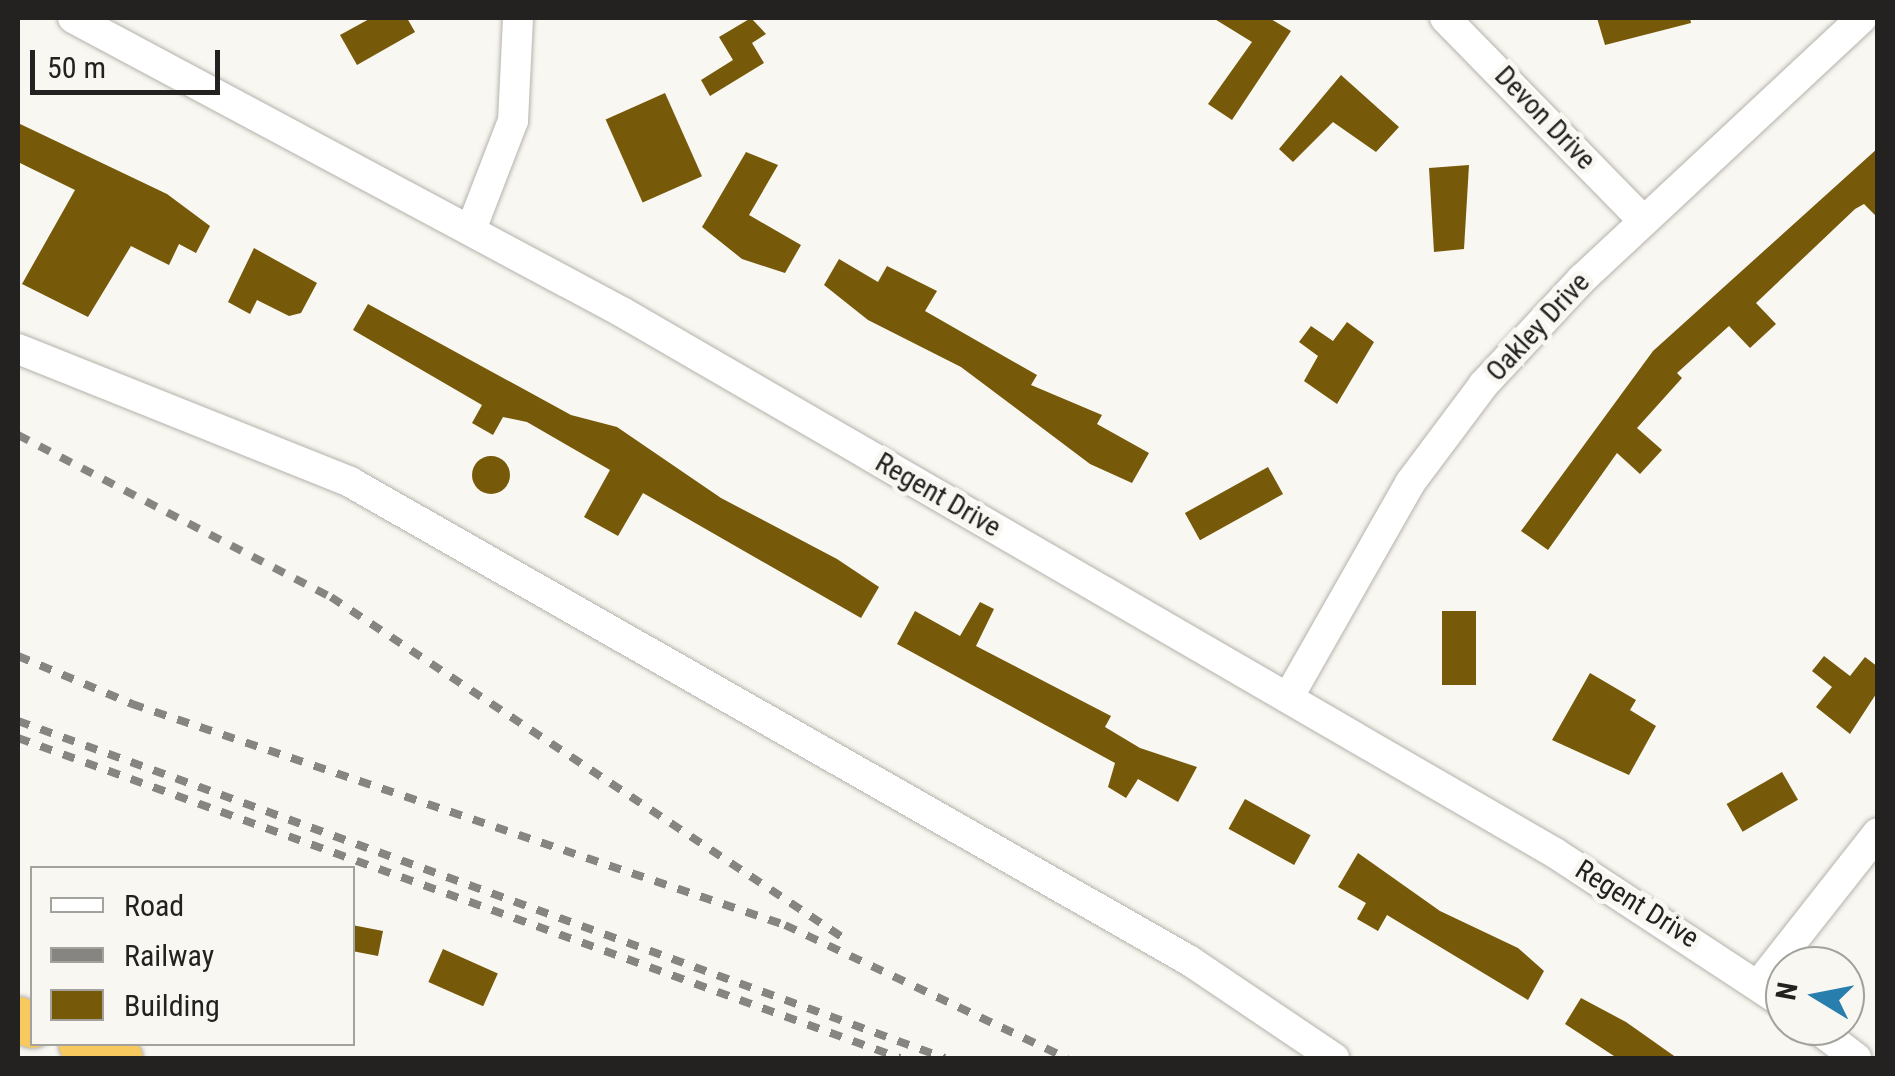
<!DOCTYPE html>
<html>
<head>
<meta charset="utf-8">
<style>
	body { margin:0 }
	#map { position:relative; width:1895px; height:1076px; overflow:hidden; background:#f9f7f1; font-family:"Roboto Condensed",sans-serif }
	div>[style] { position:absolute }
	.building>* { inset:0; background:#765909; transform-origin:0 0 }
	.round { border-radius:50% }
	.roads { filter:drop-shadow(0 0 2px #b4b2ac) drop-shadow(0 0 2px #b4b2ac) }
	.minor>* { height:30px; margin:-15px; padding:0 15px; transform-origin:15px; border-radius:15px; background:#fff }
	.highway>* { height:45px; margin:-22.5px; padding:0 22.5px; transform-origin:22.5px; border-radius:22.5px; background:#f7c95e }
	.rail>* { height:8px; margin-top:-4px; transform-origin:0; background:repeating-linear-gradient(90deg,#878581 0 12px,transparent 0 24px) }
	span { translate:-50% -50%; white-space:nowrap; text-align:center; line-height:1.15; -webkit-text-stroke:10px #f9f7f1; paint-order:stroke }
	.street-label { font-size:28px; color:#232220 }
	.frame { position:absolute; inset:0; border:20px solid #232220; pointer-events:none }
	.legend { position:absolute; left:30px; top:866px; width:325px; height:180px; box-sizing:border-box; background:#f9f7f1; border:2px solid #a3a29d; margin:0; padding:12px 18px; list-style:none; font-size:30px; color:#232220 }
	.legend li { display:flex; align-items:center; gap:20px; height:50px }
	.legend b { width:50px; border:2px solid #a3a29d }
	.north { position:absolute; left:1765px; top:946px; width:100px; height:100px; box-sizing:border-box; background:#f9f7f1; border:2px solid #a3a29d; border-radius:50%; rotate:280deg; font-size:28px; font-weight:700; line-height:40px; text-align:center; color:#232220 }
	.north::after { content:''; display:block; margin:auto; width:35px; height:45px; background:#287fae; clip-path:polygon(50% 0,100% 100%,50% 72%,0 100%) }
	.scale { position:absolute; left:30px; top:50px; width:190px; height:45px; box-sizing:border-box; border:5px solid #232220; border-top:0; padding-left:12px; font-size:30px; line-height:35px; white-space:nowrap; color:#232220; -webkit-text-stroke:8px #f9f7f1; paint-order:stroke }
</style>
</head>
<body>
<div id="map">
	<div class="building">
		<div style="clip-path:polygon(371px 18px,407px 18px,415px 32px,357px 65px,340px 35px)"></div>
		<div style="clip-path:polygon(751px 18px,766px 34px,752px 43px,764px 63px,710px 96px,701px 80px,733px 60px,719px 37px)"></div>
		<div style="clip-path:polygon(1213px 18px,1269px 18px,1291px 31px,1232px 120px,1208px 104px,1252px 42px)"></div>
		<div style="clip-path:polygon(1597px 18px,1690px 18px,1691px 23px,1605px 45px)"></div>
		<div style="clip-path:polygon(1341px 75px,1399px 127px,1376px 152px,1333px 122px,1293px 162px,1279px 149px)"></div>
		<div style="left:665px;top:93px;width:91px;height:65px;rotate:66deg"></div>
		<div style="clip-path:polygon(18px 123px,167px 194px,210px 226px,196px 253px,179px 244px,169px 265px,131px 246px,88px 317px,22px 284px,75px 190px,18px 162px)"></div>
		<div style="clip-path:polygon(1878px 148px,1878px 218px,1864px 204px,1855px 209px,1756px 303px,1776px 324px,1750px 348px,1729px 326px,1677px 373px,1682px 378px,1637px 428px,1662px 450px,1640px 474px,1617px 453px,1548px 550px,1521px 531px,1653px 351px)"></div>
		<div style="clip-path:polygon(746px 152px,778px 165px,749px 215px,801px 245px,785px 273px,742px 259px,702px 227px)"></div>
		<div style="clip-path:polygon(1469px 165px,1464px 249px,1434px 252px,1429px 168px)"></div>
		<div style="clip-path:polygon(254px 248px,317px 283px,301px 313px,289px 316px,257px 300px,250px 314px,228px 302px)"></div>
		<div style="clip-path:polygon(839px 259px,878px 282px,887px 266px,937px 291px,925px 311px,1037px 375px,1031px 385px,1102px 415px,1097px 424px,1149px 453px,1132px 483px,1090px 464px,961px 367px,868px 320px,824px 285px)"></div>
		<div style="clip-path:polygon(368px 304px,571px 415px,617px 427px,721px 498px,837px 559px,879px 587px,861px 618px,643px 493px,618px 536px,584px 517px,610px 470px,527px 422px,503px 417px,493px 435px,472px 423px,482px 405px,353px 330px)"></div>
		<div style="clip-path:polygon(1347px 322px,1374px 342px,1337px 404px,1304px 381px,1318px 356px,1299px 342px,1311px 326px,1333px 341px)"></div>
		<div class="round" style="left:472px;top:456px;width:38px;height:38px"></div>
		<div style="left:1268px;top:467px;width:31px;height:95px;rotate:61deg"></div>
		<div style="clip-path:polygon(980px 602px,994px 609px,976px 646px,1111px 716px,1105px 727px,1140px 748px,1197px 767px,1178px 802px,1138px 779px,1126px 798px,1108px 787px,1115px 763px,897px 644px,915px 611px,960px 636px)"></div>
		<div style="left:1476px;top:611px;width:74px;height:34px;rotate:90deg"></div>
		<div style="clip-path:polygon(1824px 656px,1850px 676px,1865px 657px,1878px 667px,1878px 691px,1850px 734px,1816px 707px,1832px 687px,1812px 671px)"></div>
		<div style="clip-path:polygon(1590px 673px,1636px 700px,1630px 710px,1656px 726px,1629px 775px,1552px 740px)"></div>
		<div style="left:1782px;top:772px;width:32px;height:64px;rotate:60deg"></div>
		<div style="left:1245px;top:799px;width:75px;height:34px;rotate:29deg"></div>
		<div style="clip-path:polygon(1358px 853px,1440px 911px,1518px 948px,1544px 971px,1528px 1000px,1387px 915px,1378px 931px,1357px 919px,1366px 903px,1338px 887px)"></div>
		<div style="clip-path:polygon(352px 925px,383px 931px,378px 956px,352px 951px)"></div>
		<div style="left:443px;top:949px;width:60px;height:36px;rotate:24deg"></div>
		<div style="clip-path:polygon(1581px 998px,1626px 1022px,1677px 1058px,1617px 1058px,1565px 1024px)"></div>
	</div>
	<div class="roads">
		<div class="minor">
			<div style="left:73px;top:18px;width:623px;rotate:28.17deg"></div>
			<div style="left:622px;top:312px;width:1079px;rotate:30.11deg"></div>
			<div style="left:1555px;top:853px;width:275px;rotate:33.3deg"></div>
			<div style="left:1445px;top:18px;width:283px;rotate:45.6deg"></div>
			<div style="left:472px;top:227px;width:114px;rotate:-68.9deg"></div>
			<div style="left:513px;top:121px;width:103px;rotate:-87.2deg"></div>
			<div style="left:18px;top:349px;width:358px;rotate:21.8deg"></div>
			<div style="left:350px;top:482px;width:967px;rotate:29.69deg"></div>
			<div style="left:1190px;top:961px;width:174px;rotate:34deg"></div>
			<div style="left:1288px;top:698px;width:247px;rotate:-60.4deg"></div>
			<div style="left:1410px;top:483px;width:124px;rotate:-53.2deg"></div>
			<div style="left:1484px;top:384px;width:144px;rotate:-47deg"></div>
			<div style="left:1582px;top:279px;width:383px;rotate:-43deg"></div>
			<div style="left:1759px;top:984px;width:192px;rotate:-51.8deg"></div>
			<div style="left:1814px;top:1026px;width:53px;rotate:37.3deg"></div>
		</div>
		<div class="highway">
			<div style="left:18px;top:1019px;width:15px;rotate:23deg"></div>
			<div style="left:81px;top:1044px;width:41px;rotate:19.7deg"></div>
		</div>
	</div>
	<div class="rail">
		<div style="left:18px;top:435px;width:352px;rotate:27.4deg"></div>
		<div style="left:331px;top:597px;width:617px;rotate:33.64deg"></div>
		<div style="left:18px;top:656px;width:124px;rotate:22.8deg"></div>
		<div style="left:132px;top:704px;width:689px;rotate:18.7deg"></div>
		<div style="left:785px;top:925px;width:312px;rotate:25.3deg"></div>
		<div style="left:18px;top:721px;width:986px;rotate:19.98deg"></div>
		<div style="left:18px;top:738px;width:938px;rotate:19.94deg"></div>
	</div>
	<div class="street-label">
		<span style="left:1545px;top:118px;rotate:46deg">Devon Drive</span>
		<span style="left:1538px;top:327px;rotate:-47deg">Oakley Drive</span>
		<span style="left:938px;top:495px;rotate:30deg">Regent Drive</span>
		<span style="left:1637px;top:904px;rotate:32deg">Regent Drive</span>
	</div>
	<div class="frame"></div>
	<ul class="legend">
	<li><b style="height:12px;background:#fff"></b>Road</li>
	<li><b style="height:12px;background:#878581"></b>Railway</li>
	<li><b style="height:28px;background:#765909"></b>Building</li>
	</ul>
	<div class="north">N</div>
	<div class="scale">50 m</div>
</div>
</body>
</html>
